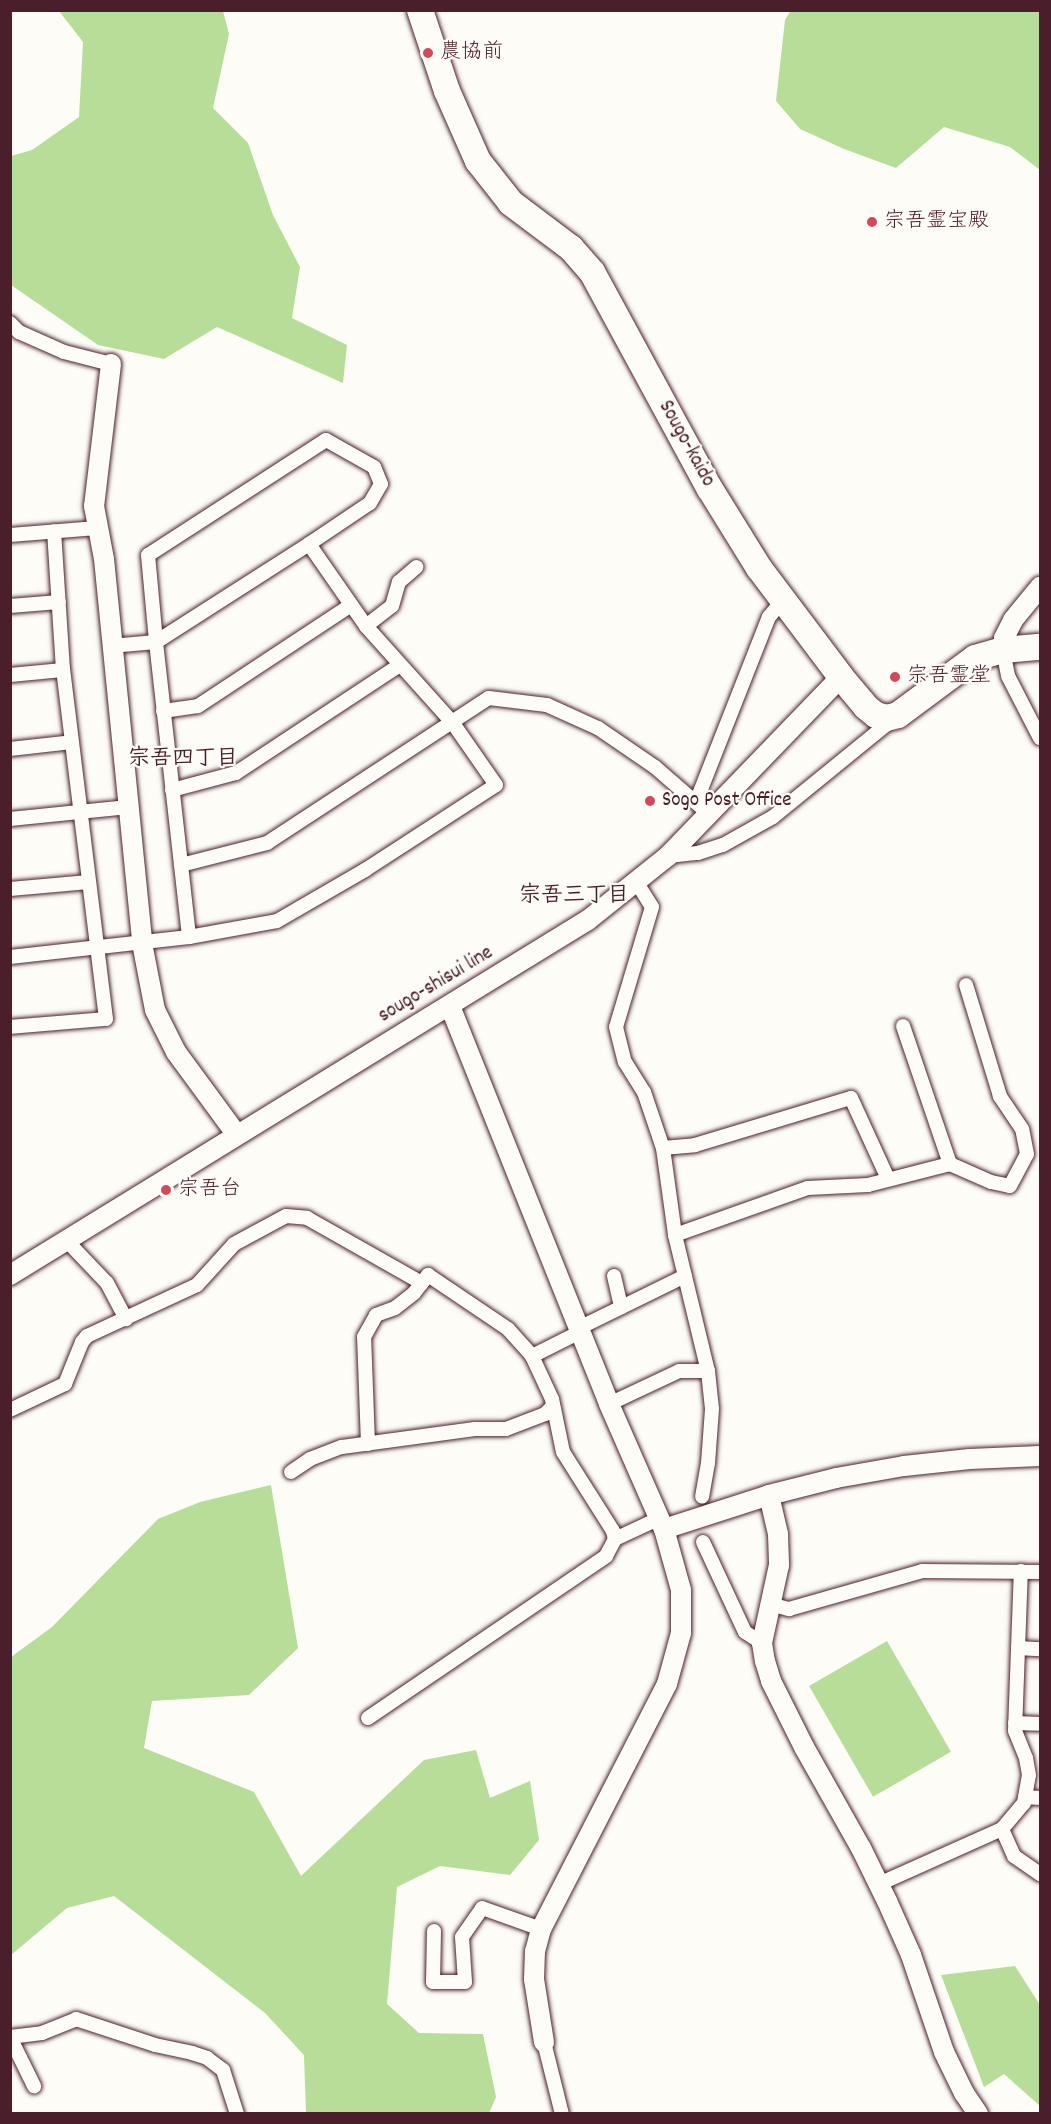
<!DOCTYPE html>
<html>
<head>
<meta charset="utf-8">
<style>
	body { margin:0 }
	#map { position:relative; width:1051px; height:2124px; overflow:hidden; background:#fdfcf7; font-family:Dekko,"Klee One",sans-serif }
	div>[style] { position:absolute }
	.green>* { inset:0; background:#b7de99; transform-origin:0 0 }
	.roads { filter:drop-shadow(0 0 2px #4a1f2b) drop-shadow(0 0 2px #4a1f2b) }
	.street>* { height:14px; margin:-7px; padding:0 7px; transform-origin:7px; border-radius:7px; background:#fdfcf7 }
	.secondary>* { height:20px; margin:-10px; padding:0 10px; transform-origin:10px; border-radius:10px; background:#fdfcf7 }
	.highway>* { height:26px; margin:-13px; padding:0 13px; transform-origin:13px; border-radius:13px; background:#fdfcf7 }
	.dots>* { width:16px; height:16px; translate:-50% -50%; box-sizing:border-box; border:3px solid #fdfcf7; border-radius:50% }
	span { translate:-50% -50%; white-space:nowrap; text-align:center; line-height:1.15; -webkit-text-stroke:4.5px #fdfcf7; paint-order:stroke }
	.poi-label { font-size:21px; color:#4a1f2b }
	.left { translate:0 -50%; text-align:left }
	.street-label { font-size:21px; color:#4a1f2b }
	.neighbourhood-label { font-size:22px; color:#4a1f2b; font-weight:700 }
	.frame { position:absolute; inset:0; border:12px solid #4a1f2b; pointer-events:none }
</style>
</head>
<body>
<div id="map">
	<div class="green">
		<div style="clip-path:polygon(791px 10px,1040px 11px,1040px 170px,1010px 147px,944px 127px,896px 168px,844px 149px,800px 129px,776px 101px,785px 20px)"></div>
		<div style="clip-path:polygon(59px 11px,223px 11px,229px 34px,213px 108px,248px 143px,273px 215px,300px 267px,292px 318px,347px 345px,343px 383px,217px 327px,164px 359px,98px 345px,11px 285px,11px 156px,32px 150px,79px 117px,83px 42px)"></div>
		<div style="clip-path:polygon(271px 1485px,298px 1648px,249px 1695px,152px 1701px,144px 1748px,254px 1792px,301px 1876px,424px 1760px,476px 1750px,490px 1798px,530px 1781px,539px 1840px,510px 1875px,440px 1866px,397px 1887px,387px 2004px,419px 2033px,483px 2034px,496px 2097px,489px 2113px,306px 2113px,304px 2055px,265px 2013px,114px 1896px,67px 1908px,11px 1955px,11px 1657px,52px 1627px,158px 1519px,200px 1502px)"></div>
		<div style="left:887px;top:1641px;width:128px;height:90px;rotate:60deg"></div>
		<div style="clip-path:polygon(1015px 1966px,1040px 2005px,1040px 2106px,1004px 2074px,984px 2087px,941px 1975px)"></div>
	</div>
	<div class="roads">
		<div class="street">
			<div style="left:10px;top:323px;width:13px;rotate:45deg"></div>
			<div style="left:19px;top:332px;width:49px;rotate:24deg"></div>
			<div style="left:64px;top:352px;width:49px;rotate:14.3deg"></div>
			<div style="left:10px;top:535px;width:87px;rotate:-4.6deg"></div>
			<div style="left:10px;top:606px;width:49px;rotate:-4.7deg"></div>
			<div style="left:366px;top:626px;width:33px;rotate:-38deg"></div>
			<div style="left:392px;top:606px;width:25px;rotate:-74deg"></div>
			<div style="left:399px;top:582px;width:23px;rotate:-41deg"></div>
			<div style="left:111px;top:646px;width:45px;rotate:-5.1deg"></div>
			<div style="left:156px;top:642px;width:182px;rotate:-32.6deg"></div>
			<div style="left:309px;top:544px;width:73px;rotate:-33.9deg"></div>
			<div style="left:370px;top:503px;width:22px;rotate:-60deg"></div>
			<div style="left:381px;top:484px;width:18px;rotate:-112deg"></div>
			<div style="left:374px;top:467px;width:55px;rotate:-150.6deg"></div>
			<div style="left:326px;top:440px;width:212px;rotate:147.1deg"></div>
			<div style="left:148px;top:555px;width:87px;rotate:84.7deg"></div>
			<div style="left:156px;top:642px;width:297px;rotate:83.6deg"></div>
			<div style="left:1003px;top:650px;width:26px;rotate:79deg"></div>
			<div style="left:1008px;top:676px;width:70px;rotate:62.7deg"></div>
			<div style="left:10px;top:675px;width:53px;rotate:-5.4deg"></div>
			<div style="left:163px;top:711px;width:35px;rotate:-8deg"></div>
			<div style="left:198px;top:706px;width:183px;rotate:-33.4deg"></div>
			<div style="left:10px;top:749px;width:62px;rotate:-6.4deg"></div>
			<div style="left:172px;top:790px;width:66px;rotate:-14.9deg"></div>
			<div style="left:236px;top:773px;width:196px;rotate:-33.4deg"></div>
			<div style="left:696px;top:802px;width:199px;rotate:-68.5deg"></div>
			<div style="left:769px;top:617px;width:22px;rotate:-51deg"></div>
			<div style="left:10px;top:819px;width:119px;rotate:-5.8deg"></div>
			<div style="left:668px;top:856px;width:30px;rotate:-6deg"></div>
			<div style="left:698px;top:853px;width:26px;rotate:-18deg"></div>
			<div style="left:723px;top:845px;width:57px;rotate:-29.2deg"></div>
			<div style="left:773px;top:817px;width:155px;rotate:-39.2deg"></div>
			<div style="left:181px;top:865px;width:89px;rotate:-14.3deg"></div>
			<div style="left:267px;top:843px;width:265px;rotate:-33.2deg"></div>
			<div style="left:489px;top:698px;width:58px;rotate:6.9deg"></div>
			<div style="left:547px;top:705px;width:56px;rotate:24.3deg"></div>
			<div style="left:598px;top:728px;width:69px;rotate:34.4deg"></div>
			<div style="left:655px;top:767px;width:70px;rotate:41deg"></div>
			<div style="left:637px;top:883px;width:28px;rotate:58deg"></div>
			<div style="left:652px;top:907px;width:125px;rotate:106.7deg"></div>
			<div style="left:616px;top:1027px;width:36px;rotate:76deg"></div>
			<div style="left:625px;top:1062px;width:36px;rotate:58deg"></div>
			<div style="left:644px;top:1092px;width:59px;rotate:71.3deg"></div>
			<div style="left:663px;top:1148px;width:88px;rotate:82.1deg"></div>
			<div style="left:675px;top:1235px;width:140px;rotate:76.4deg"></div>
			<div style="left:708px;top:1371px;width:38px;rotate:84deg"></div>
			<div style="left:712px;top:1409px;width:54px;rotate:94.2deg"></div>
			<div style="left:708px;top:1463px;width:34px;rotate:100deg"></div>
			<div style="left:10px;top:889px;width:79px;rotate:-5.1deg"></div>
			<div style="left:10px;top:957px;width:180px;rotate:-6.4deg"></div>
			<div style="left:189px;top:937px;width:89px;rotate:-10.3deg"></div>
			<div style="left:277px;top:921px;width:102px;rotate:-30.1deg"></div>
			<div style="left:365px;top:870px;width:156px;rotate:-33deg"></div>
			<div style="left:496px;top:785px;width:77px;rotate:-124.9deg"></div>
			<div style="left:452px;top:722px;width:129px;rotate:-131.9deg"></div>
			<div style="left:366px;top:626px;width:100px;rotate:-124.8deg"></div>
			<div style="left:903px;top:1026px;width:146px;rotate:71.2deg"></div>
			<div style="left:10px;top:1027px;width:96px;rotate:-4.8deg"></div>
			<div style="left:106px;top:1019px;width:352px;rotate:-97deg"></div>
			<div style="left:63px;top:670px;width:139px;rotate:-93.7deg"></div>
			<div style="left:663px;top:1148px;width:32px;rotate:-5deg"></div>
			<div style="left:695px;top:1145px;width:163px;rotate:-16.8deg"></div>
			<div style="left:851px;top:1098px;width:89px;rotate:65.4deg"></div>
			<div style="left:675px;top:1235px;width:141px;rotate:-19.5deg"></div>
			<div style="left:808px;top:1188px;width:60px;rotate:-2.9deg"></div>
			<div style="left:868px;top:1185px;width:85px;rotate:-14.4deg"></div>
			<div style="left:950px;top:1164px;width:45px;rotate:23.7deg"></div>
			<div style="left:991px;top:1182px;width:19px;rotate:12deg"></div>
			<div style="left:1010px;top:1186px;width:36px;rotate:-62deg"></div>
			<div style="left:1027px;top:1154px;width:25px;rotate:-101deg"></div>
			<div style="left:1022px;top:1129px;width:40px;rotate:-124deg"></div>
			<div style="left:1000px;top:1096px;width:116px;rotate:-107deg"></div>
			<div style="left:66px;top:1240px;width:59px;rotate:46.4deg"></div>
			<div style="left:107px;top:1283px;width:41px;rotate:62.2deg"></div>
			<div style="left:614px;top:1276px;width:32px;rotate:77deg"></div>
			<div style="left:579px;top:1328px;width:118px;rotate:-26.1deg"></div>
			<div style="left:580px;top:1332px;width:54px;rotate:153.4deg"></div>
			<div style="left:532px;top:1356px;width:47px;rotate:65.1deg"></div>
			<div style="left:552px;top:1399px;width:54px;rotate:78.3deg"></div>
			<div style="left:563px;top:1452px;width:93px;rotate:57.7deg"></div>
			<div style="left:613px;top:1531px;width:8px;rotate:76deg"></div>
			<div style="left:615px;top:1539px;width:50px;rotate:-25deg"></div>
			<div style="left:609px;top:1404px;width:77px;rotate:-25.2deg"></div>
			<div style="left:679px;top:1371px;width:29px"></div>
			<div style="left:10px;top:1410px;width:61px;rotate:-25.3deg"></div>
			<div style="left:65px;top:1384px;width:45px;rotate:-68deg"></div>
			<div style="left:82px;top:1342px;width:8px;rotate:-50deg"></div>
			<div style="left:87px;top:1336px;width:121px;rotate:-24.9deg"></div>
			<div style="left:197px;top:1285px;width:55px;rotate:-47.9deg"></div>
			<div style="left:234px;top:1244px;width:59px;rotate:-28.3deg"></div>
			<div style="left:286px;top:1216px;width:21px;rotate:5deg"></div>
			<div style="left:307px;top:1218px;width:132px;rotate:29.5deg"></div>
			<div style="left:368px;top:1444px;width:107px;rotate:-92.1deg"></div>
			<div style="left:364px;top:1337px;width:25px;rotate:-61deg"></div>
			<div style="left:376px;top:1315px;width:20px;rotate:-20deg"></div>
			<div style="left:395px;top:1308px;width:24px;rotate:-38deg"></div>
			<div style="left:414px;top:1293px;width:23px;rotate:-52deg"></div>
			<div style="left:428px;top:1275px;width:97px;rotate:34deg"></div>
			<div style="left:508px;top:1329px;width:36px;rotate:48deg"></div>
			<div style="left:291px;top:1472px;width:23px;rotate:-34deg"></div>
			<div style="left:310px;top:1459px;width:34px;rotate:-21deg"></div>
			<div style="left:342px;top:1447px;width:134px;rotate:-7.7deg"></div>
			<div style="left:475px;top:1429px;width:31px"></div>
			<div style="left:506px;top:1429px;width:42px;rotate:-21deg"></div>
			<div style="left:545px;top:1414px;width:10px;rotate:-45deg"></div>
			<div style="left:703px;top:1542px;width:99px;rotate:65deg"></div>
			<div style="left:745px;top:1632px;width:20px;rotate:33deg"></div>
			<div style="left:770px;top:1604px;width:20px;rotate:15deg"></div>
			<div style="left:789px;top:1609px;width:138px;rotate:-15.9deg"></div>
			<div style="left:922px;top:1571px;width:118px;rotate:0.5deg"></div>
			<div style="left:1018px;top:1648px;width:22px;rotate:3deg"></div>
			<div style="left:368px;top:1718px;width:288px;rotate:-34.2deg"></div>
			<div style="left:606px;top:1556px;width:19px;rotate:-62deg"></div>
			<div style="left:1015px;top:1723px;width:25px;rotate:2deg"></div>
			<div style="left:1025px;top:1797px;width:15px;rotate:4deg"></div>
			<div style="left:1002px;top:1829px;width:30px;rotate:66deg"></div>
			<div style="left:1014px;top:1856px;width:32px;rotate:35deg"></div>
			<div style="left:879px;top:1884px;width:135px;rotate:-24.1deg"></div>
			<div style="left:1002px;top:1829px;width:34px;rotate:-50deg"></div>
			<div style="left:1024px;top:1803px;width:28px;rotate:-80deg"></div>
			<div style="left:1029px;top:1775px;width:17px;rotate:-100deg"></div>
			<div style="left:1026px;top:1758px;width:29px;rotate:-112deg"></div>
			<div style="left:1015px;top:1731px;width:160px;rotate:-87.9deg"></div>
			<div style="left:434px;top:1931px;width:51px;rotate:91.1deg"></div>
			<div style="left:433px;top:1982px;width:32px"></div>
			<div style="left:465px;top:1982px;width:45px;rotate:-93.8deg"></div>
			<div style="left:462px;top:1937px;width:35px;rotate:-55deg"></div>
			<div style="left:482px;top:1908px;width:63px;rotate:19.6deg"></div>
			<div style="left:10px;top:2037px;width:32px;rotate:-7deg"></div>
			<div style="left:42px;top:2033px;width:37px;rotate:-22deg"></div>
			<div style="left:76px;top:2019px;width:83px;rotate:18.2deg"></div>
			<div style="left:155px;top:2045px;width:38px;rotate:12deg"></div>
			<div style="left:192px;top:2053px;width:16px;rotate:18deg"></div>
			<div style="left:207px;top:2058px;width:20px;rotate:37deg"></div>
			<div style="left:223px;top:2070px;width:46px;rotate:72.3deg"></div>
			<div style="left:10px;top:2037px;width:55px;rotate:63.9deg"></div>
			<div style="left:544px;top:2042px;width:74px;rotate:76deg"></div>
		</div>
		<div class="secondary">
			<div style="left:111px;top:364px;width:143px;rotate:96.8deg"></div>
			<div style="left:94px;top:506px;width:54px;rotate:79.3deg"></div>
			<div style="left:104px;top:559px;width:386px;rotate:84.3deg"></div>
			<div style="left:142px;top:943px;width:68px;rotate:79deg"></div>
			<div style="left:155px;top:1010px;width:47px;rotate:63.4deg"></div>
			<div style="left:176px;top:1052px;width:103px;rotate:53.7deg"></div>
			<div style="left:1003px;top:650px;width:12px;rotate:-85deg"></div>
			<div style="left:1004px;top:638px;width:20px;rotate:-63deg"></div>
			<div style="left:1013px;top:620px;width:43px;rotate:-50.7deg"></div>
			<div style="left:450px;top:1006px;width:429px;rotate:68.2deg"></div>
			<div style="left:609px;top:1404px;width:137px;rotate:66.3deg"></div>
			<div style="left:664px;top:1529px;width:63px;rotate:74.4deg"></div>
			<div style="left:681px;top:1590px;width:43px;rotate:90deg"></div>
			<div style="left:681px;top:1633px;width:53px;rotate:105.4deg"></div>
			<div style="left:667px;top:1684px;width:276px;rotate:117.2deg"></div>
			<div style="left:541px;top:1929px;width:23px;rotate:105deg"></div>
			<div style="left:535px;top:1951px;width:28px;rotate:92deg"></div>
			<div style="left:534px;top:1979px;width:64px;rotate:81deg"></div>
			<div style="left:10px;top:1275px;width:678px;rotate:-31.56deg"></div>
			<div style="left:588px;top:920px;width:102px;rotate:-38.7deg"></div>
			<div style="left:668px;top:856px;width:249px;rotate:-46deg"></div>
			<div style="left:769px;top:1495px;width:40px;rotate:77deg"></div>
			<div style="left:778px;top:1534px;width:31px;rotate:88deg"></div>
			<div style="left:779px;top:1565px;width:80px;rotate:102.3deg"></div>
			<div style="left:762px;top:1643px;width:18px;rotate:81deg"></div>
			<div style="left:765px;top:1661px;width:21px;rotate:73deg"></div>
			<div style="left:771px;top:1681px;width:74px;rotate:63.4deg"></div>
			<div style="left:804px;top:1747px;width:116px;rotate:60.6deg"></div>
			<div style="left:861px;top:1848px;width:59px;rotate:63.9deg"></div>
			<div style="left:887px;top:1901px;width:59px;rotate:66deg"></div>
			<div style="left:911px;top:1955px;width:102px;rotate:71.2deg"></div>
			<div style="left:944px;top:2052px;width:46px;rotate:64deg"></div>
			<div style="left:964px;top:2093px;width:25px;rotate:56deg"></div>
			<div style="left:664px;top:1529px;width:110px;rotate:-17.9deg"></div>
			<div style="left:769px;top:1495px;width:69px;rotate:-14.2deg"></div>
			<div style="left:836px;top:1478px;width:69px;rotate:-10deg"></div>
			<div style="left:904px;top:1466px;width:66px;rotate:-6.1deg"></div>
			<div style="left:970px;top:1459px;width:70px;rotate:-2.5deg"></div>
		</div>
		<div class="highway">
			<div style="left:420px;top:10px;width:85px;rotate:71.6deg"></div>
			<div style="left:447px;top:91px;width:77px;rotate:66.1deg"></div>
			<div style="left:478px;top:161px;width:53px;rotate:51.8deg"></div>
			<div style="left:511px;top:203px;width:75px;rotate:36.9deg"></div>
			<div style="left:571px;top:248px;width:32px;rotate:49deg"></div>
			<div style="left:592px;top:272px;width:247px;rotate:61.5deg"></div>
			<div style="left:710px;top:489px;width:93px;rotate:58.2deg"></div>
			<div style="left:759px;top:568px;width:136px;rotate:53deg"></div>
			<div style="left:841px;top:677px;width:39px;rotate:50deg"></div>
			<div style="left:866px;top:707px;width:13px;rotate:39deg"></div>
			<div style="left:876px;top:715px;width:11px;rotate:15deg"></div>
			<div style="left:887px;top:718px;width:11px;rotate:-15deg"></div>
			<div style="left:898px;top:715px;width:96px;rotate:-36.5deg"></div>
			<div style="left:975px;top:658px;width:29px;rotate:-16deg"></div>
			<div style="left:1003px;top:650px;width:37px;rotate:-5deg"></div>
		</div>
	</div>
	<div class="dots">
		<div style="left:428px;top:53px;background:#d1495b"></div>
		<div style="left:872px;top:222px;background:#d1495b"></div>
		<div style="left:895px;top:677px;background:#d1495b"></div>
		<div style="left:650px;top:801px;background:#d1495b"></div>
		<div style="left:166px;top:1190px;background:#d1495b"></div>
	</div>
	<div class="poi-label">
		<span class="left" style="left:440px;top:53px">農協前</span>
		<span class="left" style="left:884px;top:222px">宗吾霊宝殿</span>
		<span class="left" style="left:907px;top:677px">宗吾霊堂</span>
		<span class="left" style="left:662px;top:801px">Sogo Post Office</span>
		<span class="left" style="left:178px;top:1190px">宗吾台</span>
	</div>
	<div class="street-label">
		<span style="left:686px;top:444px;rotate:61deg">Sougo-kaido</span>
		<span style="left:436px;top:985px;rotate:-31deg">sougo-shisui line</span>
	</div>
	<div class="neighbourhood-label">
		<span style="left:183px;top:760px">宗吾四丁目</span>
		<span style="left:574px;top:897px">宗吾三丁目</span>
	</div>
	<div class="frame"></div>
</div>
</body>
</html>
